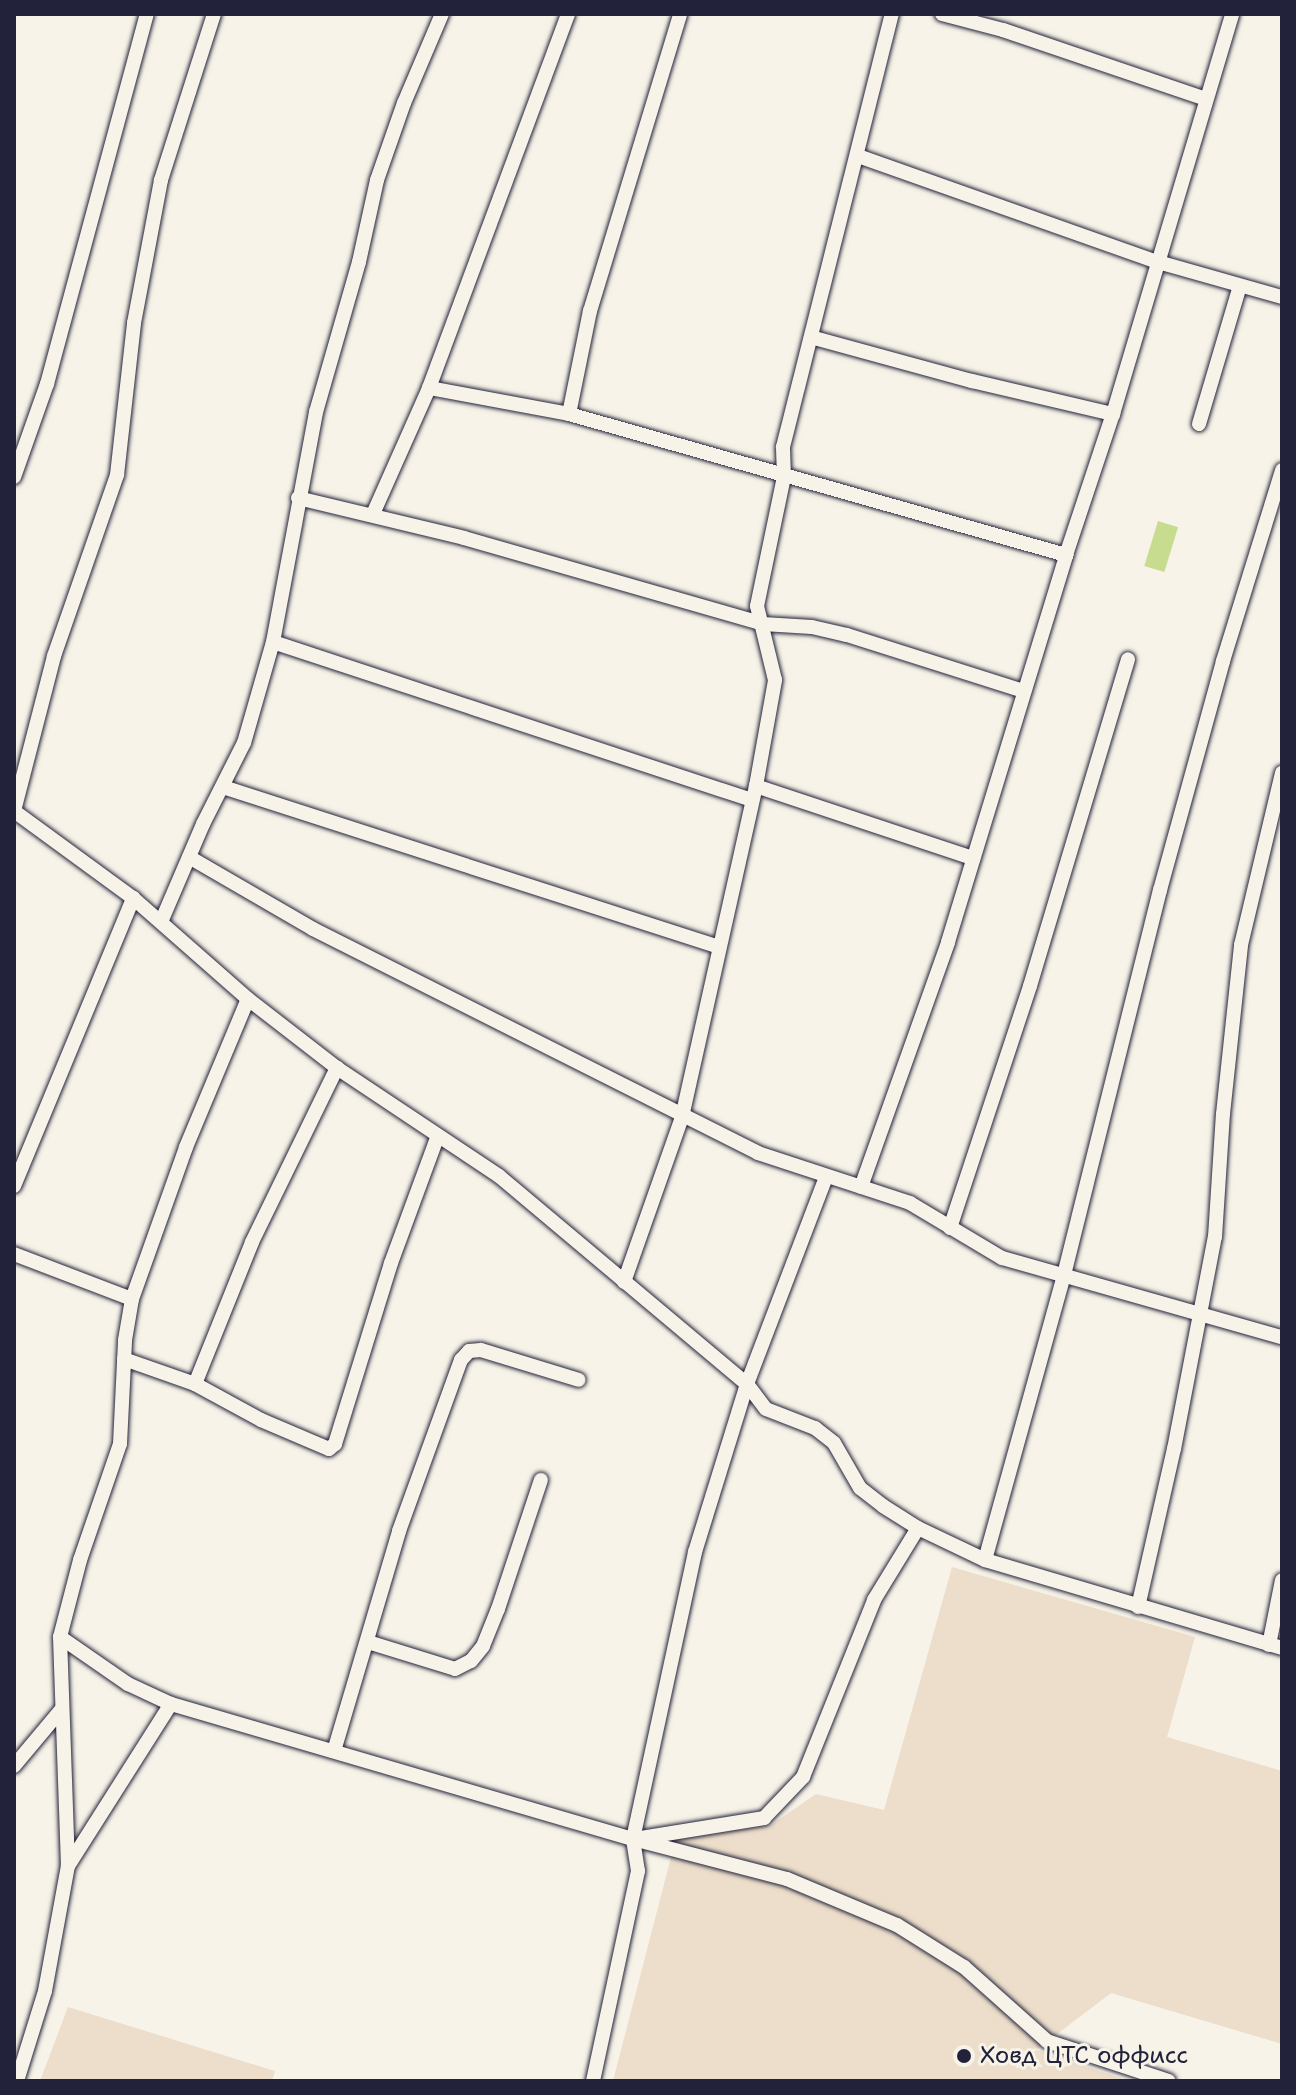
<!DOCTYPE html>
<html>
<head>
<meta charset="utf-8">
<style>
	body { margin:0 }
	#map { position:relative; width:1296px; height:2095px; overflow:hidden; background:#f7f3e8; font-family:"Shantell Sans",sans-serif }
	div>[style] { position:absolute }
	.built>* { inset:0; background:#ecdeca }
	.green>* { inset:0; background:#c8dc90; transform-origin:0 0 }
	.roads { filter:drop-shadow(0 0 2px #22223b) drop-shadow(0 0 2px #22223b) }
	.minor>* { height:14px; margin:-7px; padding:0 7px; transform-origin:7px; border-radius:7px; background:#f7f3e8 }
	.dots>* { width:22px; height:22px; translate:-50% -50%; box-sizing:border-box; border:4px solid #f7f3e8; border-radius:50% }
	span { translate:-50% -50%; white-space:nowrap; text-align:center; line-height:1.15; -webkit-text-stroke:6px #f7f3e8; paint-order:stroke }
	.poi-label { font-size:24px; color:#22223b }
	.left { translate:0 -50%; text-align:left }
	.frame { position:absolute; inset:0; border:16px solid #22223b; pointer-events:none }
</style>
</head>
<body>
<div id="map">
	<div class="built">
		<div style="clip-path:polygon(952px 1567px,1195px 1637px,1167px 1737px,1282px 1771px,1282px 2044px,1111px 1993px,1036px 2050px,1129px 2081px,613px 2081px,677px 1834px,771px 1825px,816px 1794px,884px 1810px)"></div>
		<div style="clip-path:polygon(68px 2007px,275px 2071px,272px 2081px,40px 2081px)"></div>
	</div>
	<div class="green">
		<div style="left:1158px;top:521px;width:21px;height:47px;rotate:17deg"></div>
	</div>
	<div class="roads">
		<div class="minor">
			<div style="left:942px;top:14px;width:63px;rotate:14.7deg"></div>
			<div style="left:1003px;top:30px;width:214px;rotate:18.8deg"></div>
			<div style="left:858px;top:156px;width:318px;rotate:19.5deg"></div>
			<div style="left:1158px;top:262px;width:129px;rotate:15.8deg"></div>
			<div style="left:811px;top:337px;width:167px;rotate:15.3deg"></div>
			<div style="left:972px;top:381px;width:145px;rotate:13.2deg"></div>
			<div style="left:429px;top:388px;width:142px;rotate:10.5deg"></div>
			<div style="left:569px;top:414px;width:517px;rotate:15.84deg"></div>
			<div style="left:569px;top:414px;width:105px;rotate:-78.5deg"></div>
			<div style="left:590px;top:311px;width:310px;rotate:-73.1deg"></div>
			<div style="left:1199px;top:424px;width:144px;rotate:-73.5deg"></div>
			<div style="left:14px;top:477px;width:99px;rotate:-70.5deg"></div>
			<div style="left:47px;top:384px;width:383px;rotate:-74.9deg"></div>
			<div style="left:298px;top:498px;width:171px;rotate:13.5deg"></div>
			<div style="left:464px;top:538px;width:311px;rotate:16deg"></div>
			<div style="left:763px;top:624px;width:49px;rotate:3.5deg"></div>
			<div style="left:812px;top:627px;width:36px;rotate:13deg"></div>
			<div style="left:847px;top:635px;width:186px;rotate:17.6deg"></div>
			<div style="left:373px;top:514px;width:138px;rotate:-66deg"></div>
			<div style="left:429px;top:388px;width:399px;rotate:-69.6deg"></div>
			<div style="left:273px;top:642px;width:504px;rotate:18.26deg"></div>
			<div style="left:756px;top:786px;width:229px;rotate:18.4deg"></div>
			<div style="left:223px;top:787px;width:521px;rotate:17.88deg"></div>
			<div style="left:14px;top:811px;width:147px;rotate:36.2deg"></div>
			<div style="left:133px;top:898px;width:153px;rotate:41.3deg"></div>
			<div style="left:248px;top:999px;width:113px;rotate:37.8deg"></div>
			<div style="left:337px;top:1068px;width:195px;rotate:33.7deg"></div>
			<div style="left:499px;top:1176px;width:324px;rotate:40deg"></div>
			<div style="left:747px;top:1384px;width:31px;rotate:53deg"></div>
			<div style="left:766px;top:1409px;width:53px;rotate:21.2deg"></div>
			<div style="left:815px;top:1428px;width:24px;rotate:38deg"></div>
			<div style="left:834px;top:1443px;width:52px;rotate:60deg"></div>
			<div style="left:860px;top:1488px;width:29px;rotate:38deg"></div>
			<div style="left:883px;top:1506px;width:41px;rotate:32.2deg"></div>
			<div style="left:918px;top:1528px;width:74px;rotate:25.5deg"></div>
			<div style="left:985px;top:1560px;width:310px;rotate:16.5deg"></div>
			<div style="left:14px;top:811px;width:160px;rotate:-75.5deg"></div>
			<div style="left:54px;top:656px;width:192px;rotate:-70.8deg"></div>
			<div style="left:117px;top:475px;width:153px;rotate:-83.6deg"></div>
			<div style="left:134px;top:323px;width:146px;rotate:-79.3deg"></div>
			<div style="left:161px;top:180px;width:174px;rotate:-72.3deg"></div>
			<div style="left:189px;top:857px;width:143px;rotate:30.1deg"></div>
			<div style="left:313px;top:929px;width:498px;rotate:26.7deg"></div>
			<div style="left:758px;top:1153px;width:160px;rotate:18.2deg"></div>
			<div style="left:910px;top:1203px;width:107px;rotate:30.9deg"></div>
			<div style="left:1002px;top:1258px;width:291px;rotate:15.8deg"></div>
			<div style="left:161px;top:922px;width:107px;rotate:-66.8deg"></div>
			<div style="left:203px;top:824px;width:91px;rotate:-63.2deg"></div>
			<div style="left:244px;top:743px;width:105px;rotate:-74deg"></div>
			<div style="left:273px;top:642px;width:234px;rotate:-79.4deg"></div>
			<div style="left:316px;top:412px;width:156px;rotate:-74deg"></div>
			<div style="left:359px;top:262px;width:84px;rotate:-77.6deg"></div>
			<div style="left:377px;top:180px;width:82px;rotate:-70.7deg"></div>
			<div style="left:404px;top:103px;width:97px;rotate:-66.9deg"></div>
			<div style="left:14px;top:1186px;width:312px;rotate:-67.5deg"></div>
			<div style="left:861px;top:1187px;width:260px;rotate:-70.4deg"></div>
			<div style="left:948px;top:942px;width:405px;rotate:-73deg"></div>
			<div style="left:1066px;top:555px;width:149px;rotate:-71.6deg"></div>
			<div style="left:1113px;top:414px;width:417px;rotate:-73.4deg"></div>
			<div style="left:950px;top:1228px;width:255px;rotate:-71.7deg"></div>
			<div style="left:1030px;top:986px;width:341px;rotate:-73.3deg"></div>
			<div style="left:14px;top:1254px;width:126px;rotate:20.9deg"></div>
			<div style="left:624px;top:1282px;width:175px;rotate:-70.6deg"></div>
			<div style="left:682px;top:1117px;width:339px;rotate:-77.4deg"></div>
			<div style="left:756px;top:786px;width:108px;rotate:-79.8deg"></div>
			<div style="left:775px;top:680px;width:76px;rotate:-103.7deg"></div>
			<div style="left:757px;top:606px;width:132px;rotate:-78.2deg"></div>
			<div style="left:784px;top:477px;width:30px;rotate:-92deg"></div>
			<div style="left:783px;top:447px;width:447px;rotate:-75.9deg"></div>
			<div style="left:124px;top:1359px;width:75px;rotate:19.4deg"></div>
			<div style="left:195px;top:1384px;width:153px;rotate:-68.1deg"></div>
			<div style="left:252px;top:1242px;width:194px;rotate:-64deg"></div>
			<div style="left:195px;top:1384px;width:75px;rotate:28.6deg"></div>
			<div style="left:261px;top:1420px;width:74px;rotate:23.1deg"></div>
			<div style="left:329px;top:1449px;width:8px;rotate:-40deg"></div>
			<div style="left:335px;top:1444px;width:189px;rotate:-72.8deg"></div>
			<div style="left:391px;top:1263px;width:133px;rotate:-69.8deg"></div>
			<div style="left:985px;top:1560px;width:296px;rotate:-74.5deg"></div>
			<div style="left:1064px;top:1275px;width:397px;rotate:-76deg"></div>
			<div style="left:1160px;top:890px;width:238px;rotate:-74.6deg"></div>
			<div style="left:1223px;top:661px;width:200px;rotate:-72.8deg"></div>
			<div style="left:1138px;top:1607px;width:162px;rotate:-77.2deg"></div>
			<div style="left:1174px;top:1449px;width:216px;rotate:-79.1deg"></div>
			<div style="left:1215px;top:1237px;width:123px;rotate:-86.3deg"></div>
			<div style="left:1223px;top:1114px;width:170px;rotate:-83.9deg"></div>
			<div style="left:1241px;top:945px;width:177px;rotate:-76.6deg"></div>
			<div style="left:60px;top:1637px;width:83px;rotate:34.7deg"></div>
			<div style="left:128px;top:1684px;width:47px;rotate:24.9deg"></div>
			<div style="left:171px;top:1704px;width:481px;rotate:16.3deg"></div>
			<div style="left:633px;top:1839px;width:159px;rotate:14.6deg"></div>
			<div style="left:787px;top:1879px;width:119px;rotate:22.7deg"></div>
			<div style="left:897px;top:1925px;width:79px;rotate:32.1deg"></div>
			<div style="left:964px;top:1967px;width:111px;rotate:41.7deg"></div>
			<div style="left:1047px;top:2041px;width:128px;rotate:18.2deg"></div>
			<div style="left:368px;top:1642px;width:91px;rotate:17.2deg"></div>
			<div style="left:455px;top:1669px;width:18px;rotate:-27deg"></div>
			<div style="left:471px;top:1661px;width:19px;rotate:-51deg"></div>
			<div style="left:483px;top:1646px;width:40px;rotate:-68deg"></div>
			<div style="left:498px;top:1609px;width:136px;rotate:-71.6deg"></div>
			<div style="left:1269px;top:1645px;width:66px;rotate:-78.7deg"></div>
			<div style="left:334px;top:1751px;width:229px;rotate:-73.5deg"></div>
			<div style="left:399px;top:1531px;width:182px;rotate:-70.1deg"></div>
			<div style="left:461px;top:1360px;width:12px;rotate:-48deg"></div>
			<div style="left:469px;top:1351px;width:12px;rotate:-5deg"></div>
			<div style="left:481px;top:1350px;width:102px;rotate:17deg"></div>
			<div style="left:14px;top:1766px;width:73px;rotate:-50deg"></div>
			<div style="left:641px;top:1838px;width:125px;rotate:-9.2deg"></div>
			<div style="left:764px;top:1818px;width:57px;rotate:-46.4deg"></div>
			<div style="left:803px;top:1777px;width:191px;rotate:-68.1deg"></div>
			<div style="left:874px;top:1600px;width:84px;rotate:-58.6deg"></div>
			<div style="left:68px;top:1866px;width:192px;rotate:-57.6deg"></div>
			<div style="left:17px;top:2081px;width:94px;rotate:-72.7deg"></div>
			<div style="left:45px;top:1991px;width:127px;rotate:-79.6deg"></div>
			<div style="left:68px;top:1866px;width:229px;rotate:-92deg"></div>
			<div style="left:60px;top:1637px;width:80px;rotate:-75.4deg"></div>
			<div style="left:80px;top:1560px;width:123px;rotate:-71deg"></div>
			<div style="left:120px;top:1444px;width:104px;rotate:-87.2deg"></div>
			<div style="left:125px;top:1340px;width:42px;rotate:-80.3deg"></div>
			<div style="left:132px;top:1299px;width:161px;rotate:-70.4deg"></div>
			<div style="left:186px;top:1147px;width:160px;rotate:-67.3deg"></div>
			<div style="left:593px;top:2081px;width:215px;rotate:-77.9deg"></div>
			<div style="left:638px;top:1871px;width:32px;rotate:-99deg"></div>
			<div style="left:633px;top:1839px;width:294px;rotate:-77.8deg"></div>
			<div style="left:695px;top:1552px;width:176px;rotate:-72.8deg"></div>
			<div style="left:747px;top:1384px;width:222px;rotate:-69.1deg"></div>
		</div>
	</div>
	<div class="dots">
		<div style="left:964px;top:2056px;background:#22223b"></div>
	</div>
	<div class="poi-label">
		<span class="left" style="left:980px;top:2056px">Ховд ЦТС оффисс</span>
	</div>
	<div class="frame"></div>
</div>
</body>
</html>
